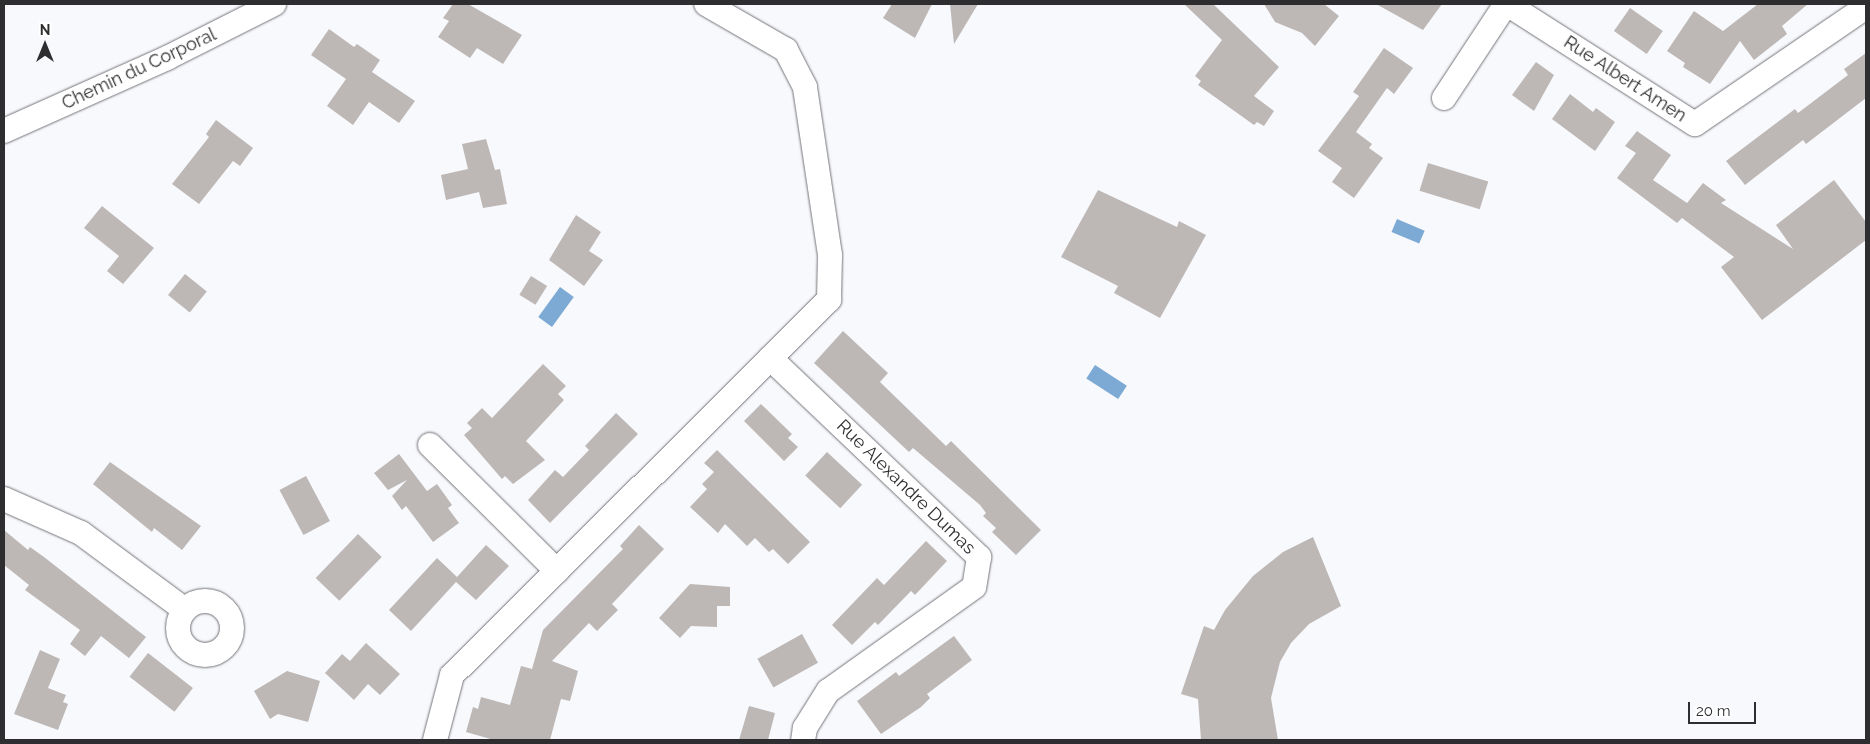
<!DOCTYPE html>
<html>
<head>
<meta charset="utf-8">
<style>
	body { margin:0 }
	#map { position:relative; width:1870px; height:744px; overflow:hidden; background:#f8f9fd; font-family:Raleway,sans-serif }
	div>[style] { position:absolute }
	.water>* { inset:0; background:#7caad4; transform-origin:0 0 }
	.building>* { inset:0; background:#bdb8b6; transform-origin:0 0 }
	.roads { filter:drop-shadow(0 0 1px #747479) drop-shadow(0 0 1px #747479) }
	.minor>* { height:24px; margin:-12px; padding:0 12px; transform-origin:12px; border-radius:12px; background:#fff }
	.minor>.ring { margin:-12px; padding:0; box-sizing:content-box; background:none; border:24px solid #fff; border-radius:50% }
	span { translate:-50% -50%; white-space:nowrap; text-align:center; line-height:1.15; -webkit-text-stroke:4px #fff; paint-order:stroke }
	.street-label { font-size:18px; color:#2e2e30 }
	.frame { position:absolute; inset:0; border:5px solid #2e2e30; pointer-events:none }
	.north { position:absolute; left:20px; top:20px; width:50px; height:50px; -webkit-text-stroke:4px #fff; paint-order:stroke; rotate:0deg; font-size:14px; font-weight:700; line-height:20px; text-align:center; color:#2e2e30 }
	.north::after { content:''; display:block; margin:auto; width:18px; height:22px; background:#2e2e30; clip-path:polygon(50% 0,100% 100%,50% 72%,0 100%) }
	.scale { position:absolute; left:1688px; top:702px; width:68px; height:22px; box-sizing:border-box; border:2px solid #2e2e30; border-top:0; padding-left:6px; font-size:15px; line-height:18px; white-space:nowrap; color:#2e2e30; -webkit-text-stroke:4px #fff; paint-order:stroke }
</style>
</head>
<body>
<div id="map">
	<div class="water">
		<div style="left:1397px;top:219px;width:30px;height:14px;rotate:23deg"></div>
		<div style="left:560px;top:287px;width:17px;height:37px;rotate:36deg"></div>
		<div style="left:1095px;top:365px;width:38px;height:16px;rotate:33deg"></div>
	</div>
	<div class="building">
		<div style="clip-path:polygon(453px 4px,468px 4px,522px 35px,503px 64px,477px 48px,470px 58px,438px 37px,449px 21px,443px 18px)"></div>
		<div style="clip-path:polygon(892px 4px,932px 4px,915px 38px,883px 18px)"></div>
		<div style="clip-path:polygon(950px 4px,978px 4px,954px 44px)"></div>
		<div style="clip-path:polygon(1184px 4px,1213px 4px,1279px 67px,1254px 96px,1274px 111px,1264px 126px,1257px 122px,1254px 125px,1198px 85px,1201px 81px,1195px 76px,1222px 40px)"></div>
		<div style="clip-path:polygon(1264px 4px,1324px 4px,1339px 16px,1315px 46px,1302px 33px,1275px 22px)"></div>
		<div style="clip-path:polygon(1376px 4px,1442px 4px,1423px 30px)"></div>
		<div style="clip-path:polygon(1758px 4px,1808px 4px,1782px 26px,1787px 34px,1754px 60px,1740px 41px,1710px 84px,1683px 67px,1685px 63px,1667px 51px,1694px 11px,1723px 31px)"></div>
		<div style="left:1630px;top:8px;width:40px;height:28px;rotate:35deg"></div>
		<div style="clip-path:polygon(329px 29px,354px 47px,357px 44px,380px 60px,372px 72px,415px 101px,399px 123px,369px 102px,353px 125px,327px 106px,346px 79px,311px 55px)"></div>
		<div style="clip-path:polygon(1384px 48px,1413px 68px,1394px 94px,1387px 88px,1356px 132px,1372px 144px,1369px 148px,1383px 158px,1354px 198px,1332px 182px,1342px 168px,1318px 151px,1359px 96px,1353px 92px)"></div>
		<div style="clip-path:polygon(1866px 53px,1866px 98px,1806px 144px,1803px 140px,1745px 185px,1726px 161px,1795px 109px,1798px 113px,1848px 75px,1844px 69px)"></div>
		<div style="clip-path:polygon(1536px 62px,1554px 75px,1534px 111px,1512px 95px)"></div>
		<div style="clip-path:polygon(1570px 94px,1593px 112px,1596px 108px,1615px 122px,1595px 151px,1552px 119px)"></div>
		<div style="clip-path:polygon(216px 120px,253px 148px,240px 166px,233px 161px,199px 204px,172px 184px,209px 137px,206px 134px)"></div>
		<div style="clip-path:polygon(1637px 131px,1671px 155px,1653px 180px,1687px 203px,1703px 183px,1726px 200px,1721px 203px,1793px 249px,1776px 225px,1834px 180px,1866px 222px,1866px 240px,1762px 320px,1721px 267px,1734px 257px,1682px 218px,1677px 223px,1617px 178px,1636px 153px,1625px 146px)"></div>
		<div style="clip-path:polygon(486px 139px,495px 170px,500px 169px,507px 204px,483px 208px,479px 192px,446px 200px,441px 175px,468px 169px,462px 144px)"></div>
		<div style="left:1428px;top:163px;width:63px;height:29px;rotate:17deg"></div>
		<div style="clip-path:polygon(1098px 190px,1177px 227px,1179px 221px,1206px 235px,1160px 318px,1114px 293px,1118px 286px,1061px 257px)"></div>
		<div style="clip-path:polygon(102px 206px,154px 248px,123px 284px,107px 271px,119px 256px,84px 228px)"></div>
		<div style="clip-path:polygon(576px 215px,601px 232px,589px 251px,603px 260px,584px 286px,549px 260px)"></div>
		<div style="left:185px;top:274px;width:28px;height:27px;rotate:39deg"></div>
		<div style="left:531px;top:276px;width:19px;height:22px;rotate:32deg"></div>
		<div style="clip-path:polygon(843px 331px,888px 373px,880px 382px,946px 446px,951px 441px,1041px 530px,1016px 555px,992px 532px,996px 528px,983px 516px,986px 513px,980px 505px,913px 448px,909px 452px,814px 363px)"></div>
		<div style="clip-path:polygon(543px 364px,566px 386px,558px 394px,564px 400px,526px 441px,545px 460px,513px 484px,505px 476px,502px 479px,464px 435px,472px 428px,467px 423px,482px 408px,492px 418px)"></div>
		<div style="clip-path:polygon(761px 404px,792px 434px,788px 438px,798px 447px,784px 461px,744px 421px)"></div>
		<div style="clip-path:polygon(616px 413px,638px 434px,550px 523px,528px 500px,555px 470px,563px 477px,589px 450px,585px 446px)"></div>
		<div style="clip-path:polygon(717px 450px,810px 542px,788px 564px,773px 549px,769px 552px,755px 538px,747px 546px,725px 524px,718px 533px,690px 507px,707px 489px,702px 484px,714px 472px,704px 463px)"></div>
		<div style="left:827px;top:452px;width:48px;height:32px;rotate:43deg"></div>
		<div style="clip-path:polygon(399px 454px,427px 491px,437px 484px,452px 505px,448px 508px,459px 523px,433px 542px,406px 506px,402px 510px,392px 496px,407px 480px,388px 490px,374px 473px)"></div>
		<div style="clip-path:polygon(110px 462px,201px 526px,182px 550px,154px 528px,152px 532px,93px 484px)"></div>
		<div style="left:306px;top:476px;width:51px;height:30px;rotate:62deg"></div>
		<div style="clip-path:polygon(639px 525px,664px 549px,612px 604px,618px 610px,597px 631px,589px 623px,552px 661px,578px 671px,570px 701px,561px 699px,550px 740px,494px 740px,466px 732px,473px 707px,478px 709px,481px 697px,510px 705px,521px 666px,532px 669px,543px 630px,623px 549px,620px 546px)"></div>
		<div style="clip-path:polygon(4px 530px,28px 550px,30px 547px,44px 557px,146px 637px,129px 658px,101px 636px,85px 656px,70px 644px,80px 630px,25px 590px,29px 585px,4px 565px)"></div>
		<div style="left:358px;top:534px;width:33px;height:61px;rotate:44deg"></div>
		<div style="clip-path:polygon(1313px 537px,1341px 606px,1309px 624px,1291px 643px,1280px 662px,1271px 698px,1278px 740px,1201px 740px,1198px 699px,1181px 694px,1204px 626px,1214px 630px,1225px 610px,1253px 576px,1283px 552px)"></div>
		<div style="clip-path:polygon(926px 541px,947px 561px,915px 595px,911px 591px,878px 625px,875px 622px,852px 645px,832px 625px,877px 578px,884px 585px)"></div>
		<div style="clip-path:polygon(486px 545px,509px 566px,476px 600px,456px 582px,411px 631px,389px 610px,437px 558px,457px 577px)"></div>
		<div style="clip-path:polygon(690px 584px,730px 587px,730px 606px,717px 606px,717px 627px,691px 626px,680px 638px,659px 618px)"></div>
		<div style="left:802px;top:634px;width:33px;height:51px;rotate:61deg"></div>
		<div style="clip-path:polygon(954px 636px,972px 660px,927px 694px,930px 698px,921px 707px,881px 734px,857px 701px,896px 672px,899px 676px)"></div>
		<div style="clip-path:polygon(366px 643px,400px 674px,380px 695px,368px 684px,354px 700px,325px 673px,342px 654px,350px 661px)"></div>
		<div style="clip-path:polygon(40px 650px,60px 659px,48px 688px,66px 695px,63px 702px,68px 704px,58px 730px,14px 714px)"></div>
		<div style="left:148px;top:653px;width:57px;height:30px;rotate:38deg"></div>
		<div style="clip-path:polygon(287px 671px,320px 681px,308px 722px,278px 714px,270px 719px,254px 691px)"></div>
		<div style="clip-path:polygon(749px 706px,775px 713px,768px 740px,739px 740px)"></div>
	</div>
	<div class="roads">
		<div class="minor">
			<div style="left:1507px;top:4px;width:223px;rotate:32.6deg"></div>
			<div style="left:1695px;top:124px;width:207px;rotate:-34.4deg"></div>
			<div style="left:1444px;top:98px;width:113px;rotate:-56.6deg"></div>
			<div style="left:4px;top:131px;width:179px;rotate:-24.1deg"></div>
			<div style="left:167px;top:58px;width:120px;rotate:-26.8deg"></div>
			<div style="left:770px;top:358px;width:289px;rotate:43.6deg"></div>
			<div style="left:979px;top:557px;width:30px;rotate:99deg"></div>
			<div style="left:974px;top:587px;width:179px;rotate:144.5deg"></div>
			<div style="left:828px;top:691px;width:44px;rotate:121.9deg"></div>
			<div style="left:805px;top:728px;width:12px;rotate:99deg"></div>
			<div style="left:430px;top:445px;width:179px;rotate:44.8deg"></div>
			<div style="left:4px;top:499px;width:84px;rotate:23.8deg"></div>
			<div style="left:81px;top:533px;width:129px;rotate:36.5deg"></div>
			<div class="ring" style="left:178px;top:601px;width:30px;height:30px"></div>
			<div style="left:435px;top:740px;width:67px;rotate:-75.3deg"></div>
			<div style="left:452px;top:675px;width:532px;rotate:-44.85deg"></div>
			<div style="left:829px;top:300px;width:45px;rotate:-88.7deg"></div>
			<div style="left:830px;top:255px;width:170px;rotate:-98.5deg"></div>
			<div style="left:805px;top:87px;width:42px;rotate:-117.2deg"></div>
			<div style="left:786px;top:50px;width:92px;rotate:-150.1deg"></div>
		</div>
	</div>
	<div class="street-label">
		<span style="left:139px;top:69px;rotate:-25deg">Chemin du Corporal</span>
		<span style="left:1625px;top:79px;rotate:33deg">Rue Albert Amen</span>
		<span style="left:906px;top:487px;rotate:44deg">Rue Alexandre Dumas</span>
	</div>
	<div class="frame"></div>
	<div class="north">N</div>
	<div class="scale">20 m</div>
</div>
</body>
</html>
